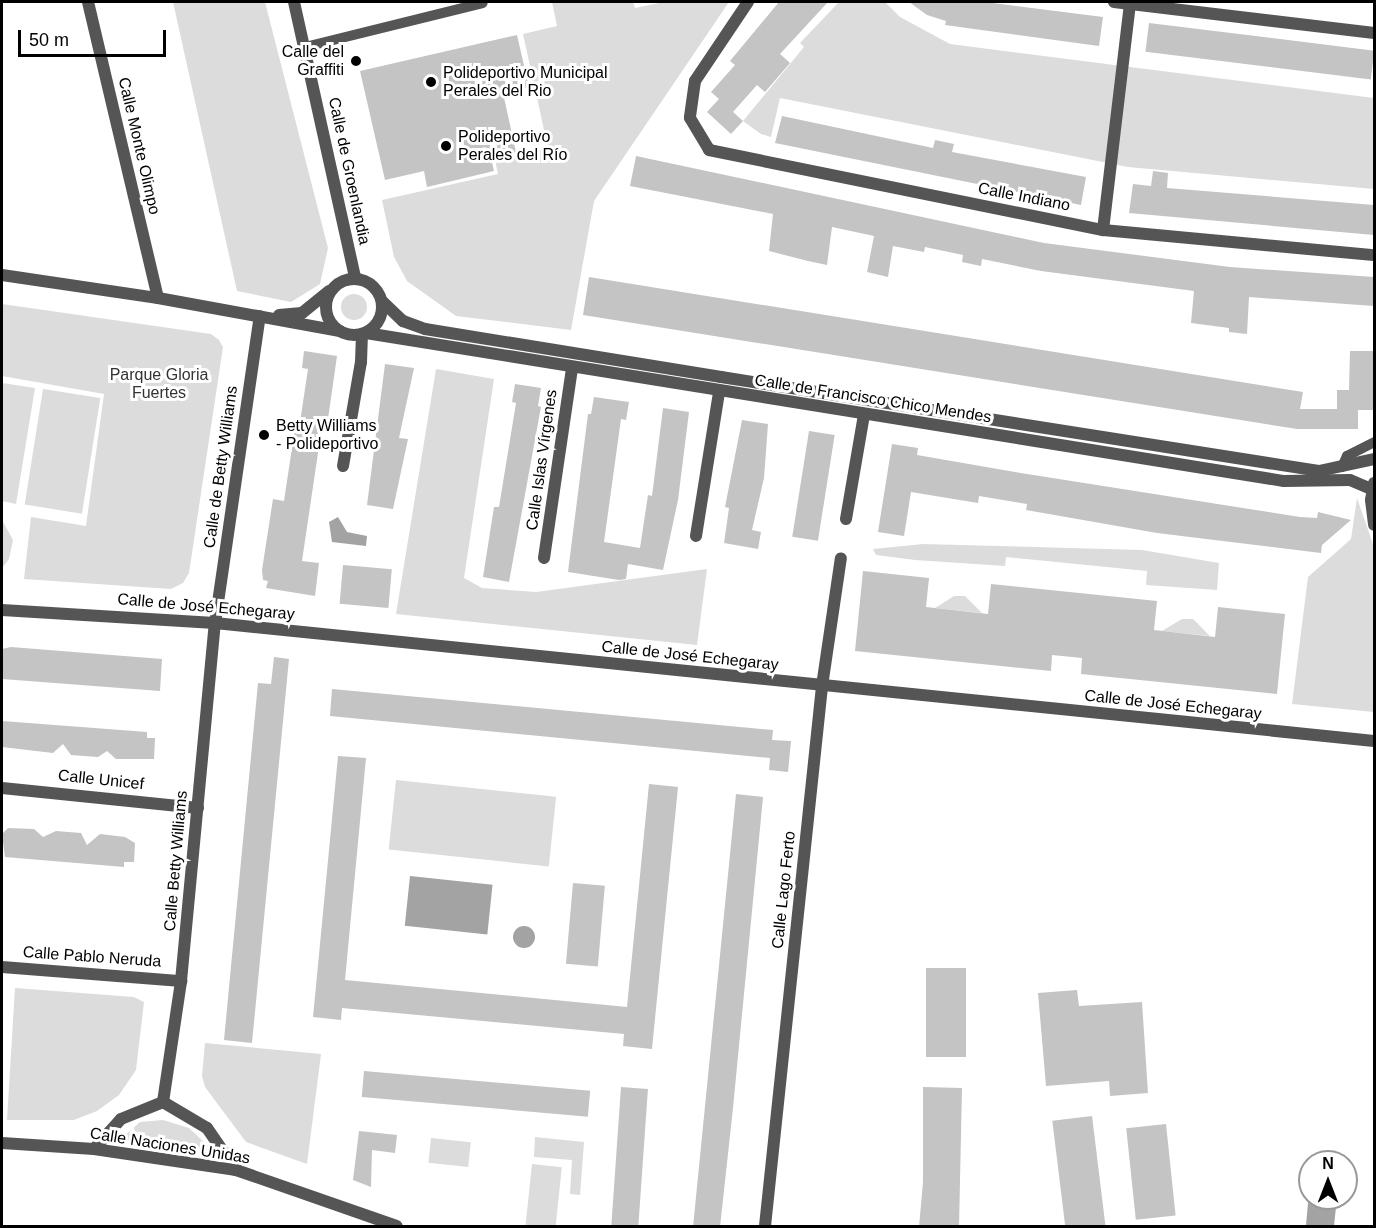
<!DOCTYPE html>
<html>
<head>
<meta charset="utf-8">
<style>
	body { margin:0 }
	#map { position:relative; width:1376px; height:1228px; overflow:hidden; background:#fff; font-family:Arial,sans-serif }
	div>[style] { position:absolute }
	.green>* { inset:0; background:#dcdcdc; transform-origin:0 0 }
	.round { border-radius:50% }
	.water>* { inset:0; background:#a3a3a3; transform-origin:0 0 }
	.building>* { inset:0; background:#c4c4c4; transform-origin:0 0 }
	.lane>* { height:10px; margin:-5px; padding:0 5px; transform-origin:5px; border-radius:5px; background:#555 }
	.street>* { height:12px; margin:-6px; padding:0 6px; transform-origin:6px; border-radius:6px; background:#555 }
	.street>.ring { margin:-6px; padding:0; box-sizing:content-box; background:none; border:12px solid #555; border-radius:50% }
	.dots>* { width:16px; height:16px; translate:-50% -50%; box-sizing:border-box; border:3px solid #fff; border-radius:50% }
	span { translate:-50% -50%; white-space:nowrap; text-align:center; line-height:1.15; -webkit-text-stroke:6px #fff; paint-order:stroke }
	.poi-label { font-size:16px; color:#000 }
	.right { translate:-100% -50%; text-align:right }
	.left { translate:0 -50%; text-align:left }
	.street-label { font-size:16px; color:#000 }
	.park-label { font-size:16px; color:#333 }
	.frame { position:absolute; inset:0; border:3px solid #000; pointer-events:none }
	.north { position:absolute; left:1298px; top:1150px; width:60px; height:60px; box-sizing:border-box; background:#fff; border:2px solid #999; border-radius:50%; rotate:0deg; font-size:16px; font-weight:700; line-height:24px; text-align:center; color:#000 }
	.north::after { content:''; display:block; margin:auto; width:21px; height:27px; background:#000; clip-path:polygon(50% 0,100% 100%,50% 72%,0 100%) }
	.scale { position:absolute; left:18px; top:30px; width:148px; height:27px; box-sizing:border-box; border:3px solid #000; border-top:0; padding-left:8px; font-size:18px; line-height:21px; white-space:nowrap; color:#000; -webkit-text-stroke:4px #fff; paint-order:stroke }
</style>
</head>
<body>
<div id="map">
	<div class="green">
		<div style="clip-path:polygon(173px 2px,265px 2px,328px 248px,320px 284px,291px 302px,237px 291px)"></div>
		<div style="clip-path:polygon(552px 2px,633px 2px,635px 8px,664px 2px,729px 2px,594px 201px,571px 330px,456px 316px,407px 281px,394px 257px,382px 200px,498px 174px,495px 160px,548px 148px,523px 34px,557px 26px)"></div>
		<div style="clip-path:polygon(839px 2px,885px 2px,900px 17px,950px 44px,1374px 98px,1374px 189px,1128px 167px,780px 98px,771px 137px,761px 134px,743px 121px,804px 47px,800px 43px)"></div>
		<div class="round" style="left:341px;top:294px;width:26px;height:26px"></div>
		<div style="clip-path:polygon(2px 304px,211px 334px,219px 340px,223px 347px,189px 573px,183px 583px,171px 589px,24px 579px,31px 517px,86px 526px,104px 394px,2px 376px)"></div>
		<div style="clip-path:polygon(436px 369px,494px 379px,464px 578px,482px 588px,536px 592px,707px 569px,697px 645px,396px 614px)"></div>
		<div style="clip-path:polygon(2px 383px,35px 388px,16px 504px,2px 501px)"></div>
		<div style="left:43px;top:389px;width:58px;height:117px;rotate:9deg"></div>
		<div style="clip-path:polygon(1357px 498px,1374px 547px,1374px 712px,1292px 704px,1308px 577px,1351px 539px)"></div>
		<div style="clip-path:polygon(2px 520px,13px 540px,9px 559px,2px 568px)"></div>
		<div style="clip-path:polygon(923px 544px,1142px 550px,1219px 563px,1217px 590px,1146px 585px,1147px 571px,1006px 557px,1005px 566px,915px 560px,876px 555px,873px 549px)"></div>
		<div style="clip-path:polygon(954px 596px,965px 596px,982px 613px,935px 608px)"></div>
		<div style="clip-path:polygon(1182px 619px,1193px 619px,1210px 636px,1162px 631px)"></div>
		<div style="left:396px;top:780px;width:161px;height:70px;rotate:6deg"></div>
		<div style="clip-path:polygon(15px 988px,134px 997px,144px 1002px,136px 1070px,119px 1095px,97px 1111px,74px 1120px,7px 1120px)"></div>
		<div style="clip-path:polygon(205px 1043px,321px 1054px,307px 1164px,246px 1142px,205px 1087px,202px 1076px)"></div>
		<div style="clip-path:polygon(163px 1120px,189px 1128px,207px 1145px,209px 1152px,120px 1140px,140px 1122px)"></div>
		<div style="clip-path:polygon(535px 1137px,584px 1142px,580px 1195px,570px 1194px,572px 1160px,534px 1157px)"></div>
		<div style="left:431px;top:1138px;width:40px;height:25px;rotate:6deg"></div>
		<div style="left:532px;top:1164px;width:30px;height:61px;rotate:6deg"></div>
	</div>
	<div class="water">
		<div style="clip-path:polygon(338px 517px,347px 532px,367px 536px,366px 546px,332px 542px,329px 522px)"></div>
		<div style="left:410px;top:876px;width:83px;height:50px;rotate:6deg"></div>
		<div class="round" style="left:513px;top:926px;width:22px;height:22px"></div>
		<div style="clip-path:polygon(1310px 1181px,1310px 1198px,1337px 1198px,1334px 1226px,1306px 1225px)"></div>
	</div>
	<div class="building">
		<div style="clip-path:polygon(779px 2px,828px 2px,780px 54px,790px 63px,765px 92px,757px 85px,733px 112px,743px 121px,731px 134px,707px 112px,719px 99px,711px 92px,735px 65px,730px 61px)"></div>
		<div style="clip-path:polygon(909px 2px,985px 2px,1103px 17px,1099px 46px,945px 25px,946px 21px,927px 15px)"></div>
		<div style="left:1149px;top:23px;width:227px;height:29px;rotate:7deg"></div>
		<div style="clip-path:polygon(517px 35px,529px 87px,503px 93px,516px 152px,491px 158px,494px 171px,427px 187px,424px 171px,385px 180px,360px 71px)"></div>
		<div style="clip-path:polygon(782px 116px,933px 148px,935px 140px,954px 144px,952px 152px,1086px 177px,1081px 205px,775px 143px)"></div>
		<div style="clip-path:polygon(636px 156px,1044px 243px,1230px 267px,1374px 277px,1374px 306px,1249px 297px,1247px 334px,1229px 332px,1229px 328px,1191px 323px,1194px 291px,1041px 271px,982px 259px,981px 266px,962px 262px,963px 255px,925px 247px,924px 252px,893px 246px,888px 277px,867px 272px,874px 236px,832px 227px,827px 265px,808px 261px,769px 251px,773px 214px,630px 186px)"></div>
		<div style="clip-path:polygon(1153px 171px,1168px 173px,1167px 188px,1374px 205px,1374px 235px,1129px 213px,1133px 184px,1151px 186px)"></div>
		<div style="clip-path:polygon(589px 277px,1303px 392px,1300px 409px,1337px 409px,1337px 390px,1349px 390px,1350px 351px,1374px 351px,1374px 410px,1358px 410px,1358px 429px,1297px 429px,583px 315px)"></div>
		<div style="clip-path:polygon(304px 351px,337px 356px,327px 426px,322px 426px,302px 561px,319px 563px,315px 596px,266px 588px,268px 581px,263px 580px,262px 570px,273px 499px,284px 501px,296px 421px,300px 422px,308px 369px,302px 368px)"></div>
		<div style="clip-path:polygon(385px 364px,414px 368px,399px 438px,408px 439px,393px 509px,367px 505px)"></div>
		<div style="clip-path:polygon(515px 384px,541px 388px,538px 406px,541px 407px,509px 582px,483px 577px,494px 507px,499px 507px,516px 403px,512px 402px)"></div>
		<div style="clip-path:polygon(594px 397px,629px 402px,626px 420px,621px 419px,604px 542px,640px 548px,648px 495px,652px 496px,663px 408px,689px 412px,678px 500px,663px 570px,628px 564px,626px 579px,619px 580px,568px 572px,588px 414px,591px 414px)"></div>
		<div style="clip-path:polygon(742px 420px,768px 424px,764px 478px,752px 530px,761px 532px,758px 549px,724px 543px,729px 508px,725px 507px)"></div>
		<div style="left:809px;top:431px;width:26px;height:107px;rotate:9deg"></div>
		<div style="clip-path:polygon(892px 444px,918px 448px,917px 455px,1015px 472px,1300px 517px,1317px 518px,1318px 512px,1351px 520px,1322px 545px,1321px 553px,1157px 533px,1026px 510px,1027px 504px,979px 496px,978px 503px,911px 492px,904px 536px,878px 532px)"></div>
		<div style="left:343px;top:565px;width:49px;height:39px;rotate:5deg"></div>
		<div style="clip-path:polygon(863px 571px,929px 578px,926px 607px,988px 614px,991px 584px,1157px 601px,1154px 630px,1215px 637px,1218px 607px,1285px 614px,1277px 694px,1081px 674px,1082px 658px,1052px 655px,1051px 671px,855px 651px)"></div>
		<div style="clip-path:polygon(11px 647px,162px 659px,160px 691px,2px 679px,2px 649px)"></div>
		<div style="clip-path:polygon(274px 657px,289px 659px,252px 1043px,224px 1040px,258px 683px,271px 684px)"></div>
		<div style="clip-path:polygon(332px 689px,773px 730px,772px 740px,791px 741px,788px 772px,769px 770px,770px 758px,330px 716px)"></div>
		<div style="clip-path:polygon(2px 721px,147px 732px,147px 738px,155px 738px,154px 759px,116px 759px,107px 751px,98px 757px,71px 755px,63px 744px,53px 753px,2px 747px)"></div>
		<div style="clip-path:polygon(338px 756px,366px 758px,345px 980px,627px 1007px,649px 784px,678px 787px,652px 1049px,623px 1046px,624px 1034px,342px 1008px,341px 1020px,313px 1017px)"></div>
		<div style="clip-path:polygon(736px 794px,763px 797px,733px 1108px,720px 1227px,693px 1227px)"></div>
		<div style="clip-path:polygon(8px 828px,34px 829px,43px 837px,56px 831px,81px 833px,87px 845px,100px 834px,125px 837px,135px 843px,134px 862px,124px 862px,124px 867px,5px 857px,2px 834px)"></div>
		<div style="left:573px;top:883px;width:32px;height:81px;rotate:5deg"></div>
		<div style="left:926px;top:968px;width:40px;height:89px"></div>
		<div style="clip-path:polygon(1077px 990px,1079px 1006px,1142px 1002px,1148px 1093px,1110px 1096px,1109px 1081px,1046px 1086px,1038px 993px)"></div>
		<div style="left:364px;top:1071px;width:227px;height:26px;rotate:5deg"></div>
		<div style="left:621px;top:1087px;width:27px;height:141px;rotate:4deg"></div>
		<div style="clip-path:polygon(923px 1087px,962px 1088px,959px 1227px,919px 1227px,923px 1182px)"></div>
		<div style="left:1092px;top:1116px;width:112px;height:40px;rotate:83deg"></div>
		<div style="left:1166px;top:1124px;width:92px;height:40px;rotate:84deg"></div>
		<div style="clip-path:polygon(359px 1131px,397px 1135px,395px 1153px,372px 1150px,371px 1187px,353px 1180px)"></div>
	</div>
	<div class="lane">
		<div style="left:305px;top:47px;width:183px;rotate:-13.9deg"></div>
		<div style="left:1342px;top:467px;width:12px;rotate:-66deg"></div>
		<div style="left:1347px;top:456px;width:30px;rotate:-27deg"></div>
	</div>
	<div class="street">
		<div style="left:88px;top:2px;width:304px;rotate:76.7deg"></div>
		<div style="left:294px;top:2px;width:283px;rotate:77.5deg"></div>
		<div style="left:748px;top:2px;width:95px;rotate:123.9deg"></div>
		<div style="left:695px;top:81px;width:37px;rotate:98deg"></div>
		<div style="left:690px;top:118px;width:37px;rotate:59deg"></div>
		<div style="left:709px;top:150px;width:402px;rotate:11.5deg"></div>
		<div style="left:1103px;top:230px;width:272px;rotate:5.3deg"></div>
		<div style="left:1114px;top:2px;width:262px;rotate:6.8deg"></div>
		<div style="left:1103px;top:230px;width:230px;rotate:-83.2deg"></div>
		<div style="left:2px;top:275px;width:158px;rotate:8.4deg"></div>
		<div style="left:158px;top:298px;width:185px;rotate:10.3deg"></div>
		<div class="ring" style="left:326px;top:279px;width:44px;height:44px"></div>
		<div style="left:382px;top:301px;width:29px;rotate:44deg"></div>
		<div style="left:403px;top:321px;width:23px;rotate:20deg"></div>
		<div style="left:425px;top:329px;width:300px;rotate:9.2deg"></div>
		<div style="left:721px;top:377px;width:605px;rotate:8.93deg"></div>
		<div style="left:1319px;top:471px;width:56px;rotate:-12.3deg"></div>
		<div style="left:279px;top:315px;width:23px;rotate:-5deg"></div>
		<div style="left:302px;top:313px;width:35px;rotate:-39deg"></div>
		<div style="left:366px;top:333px;width:930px;rotate:9.16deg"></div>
		<div style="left:1284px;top:481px;width:66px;rotate:-0.9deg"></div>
		<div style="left:1350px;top:480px;width:25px;rotate:23deg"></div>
		<div style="left:343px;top:466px;width:106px;rotate:-80.2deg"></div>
		<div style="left:361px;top:362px;width:28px;rotate:-88deg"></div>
		<div style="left:1374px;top:483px;width:17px;rotate:100deg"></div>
		<div style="left:1371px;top:500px;width:25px;rotate:83deg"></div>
		<div style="left:846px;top:519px;width:106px;rotate:-80.2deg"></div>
		<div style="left:696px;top:536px;width:146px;rotate:-80.9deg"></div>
		<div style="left:544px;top:558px;width:192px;rotate:-81.6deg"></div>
		<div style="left:2px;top:610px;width:213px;rotate:3.5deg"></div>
		<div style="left:215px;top:623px;width:1165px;rotate:5.81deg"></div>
		<div style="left:2px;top:788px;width:197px;rotate:5.8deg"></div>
		<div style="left:2px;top:967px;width:180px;rotate:4.5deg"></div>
		<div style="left:163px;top:1102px;width:122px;rotate:-81.5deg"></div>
		<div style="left:181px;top:981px;width:360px;rotate:-84.6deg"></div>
		<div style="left:215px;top:623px;width:310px;rotate:-81.7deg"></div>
		<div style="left:2px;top:1143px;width:92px;rotate:3.7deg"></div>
		<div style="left:94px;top:1149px;width:144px;rotate:8.4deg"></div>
		<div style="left:236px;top:1170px;width:170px;rotate:19.2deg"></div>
		<div style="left:94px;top:1149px;width:40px;rotate:-48deg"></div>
		<div style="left:121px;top:1119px;width:45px;rotate:-22deg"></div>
		<div style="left:163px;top:1102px;width:51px;rotate:30.6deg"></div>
		<div style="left:207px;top:1128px;width:51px;rotate:55.4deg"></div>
		<div style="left:765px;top:1226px;width:543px;rotate:-83.97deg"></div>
		<div style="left:822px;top:686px;width:129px;rotate:-81.6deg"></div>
	</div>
	<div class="dots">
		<div style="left:356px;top:61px;background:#000"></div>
		<div style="left:431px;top:82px;background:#000"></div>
		<div style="left:446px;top:146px;background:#000"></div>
		<div style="left:264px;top:435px;background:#000"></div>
	</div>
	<div class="poi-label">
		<span class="right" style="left:344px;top:61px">Calle del<br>Graffiti</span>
		<span class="left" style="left:443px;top:82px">Polideportivo Municipal<br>Perales del Rio</span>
		<span class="left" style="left:458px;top:146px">Polideportivo<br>Perales del Río</span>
		<span class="left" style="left:276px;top:435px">Betty Williams<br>- Polideportivo</span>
	</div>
	<div class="street-label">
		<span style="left:139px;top:146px;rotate:77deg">Calle Monte Olimpo</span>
		<span style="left:349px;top:171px;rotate:78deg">Calle de Groenlandia</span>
		<span style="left:1024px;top:197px;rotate:11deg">Calle Indiano</span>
		<span style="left:873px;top:399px;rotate:9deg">Calle de Francisco Chico Mendes</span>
		<span style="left:542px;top:460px;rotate:-82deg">Calle Islas Vírgenes</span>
		<span style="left:221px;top:467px;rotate:-82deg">Calle de Betty Williams</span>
		<span style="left:206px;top:607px;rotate:5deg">Calle de José Echegaray</span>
		<span style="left:690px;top:656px;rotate:6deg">Calle de José Echegaray</span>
		<span style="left:1173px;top:705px;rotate:6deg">Calle de José Echegaray</span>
		<span style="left:101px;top:780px;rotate:6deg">Calle Unicef</span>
		<span style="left:176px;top:861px;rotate:-85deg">Calle Betty Williams</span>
		<span style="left:784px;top:890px;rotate:-84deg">Calle Lago Ferto</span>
		<span style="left:92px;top:957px;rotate:4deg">Calle Pablo Neruda</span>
		<span style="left:170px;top:1146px;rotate:9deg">Calle Naciones Unidas</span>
	</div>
	<div class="park-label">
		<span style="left:159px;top:384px">Parque Gloria<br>Fuertes</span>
	</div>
	<div class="frame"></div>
	<div class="north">N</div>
	<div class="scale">50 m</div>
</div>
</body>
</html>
